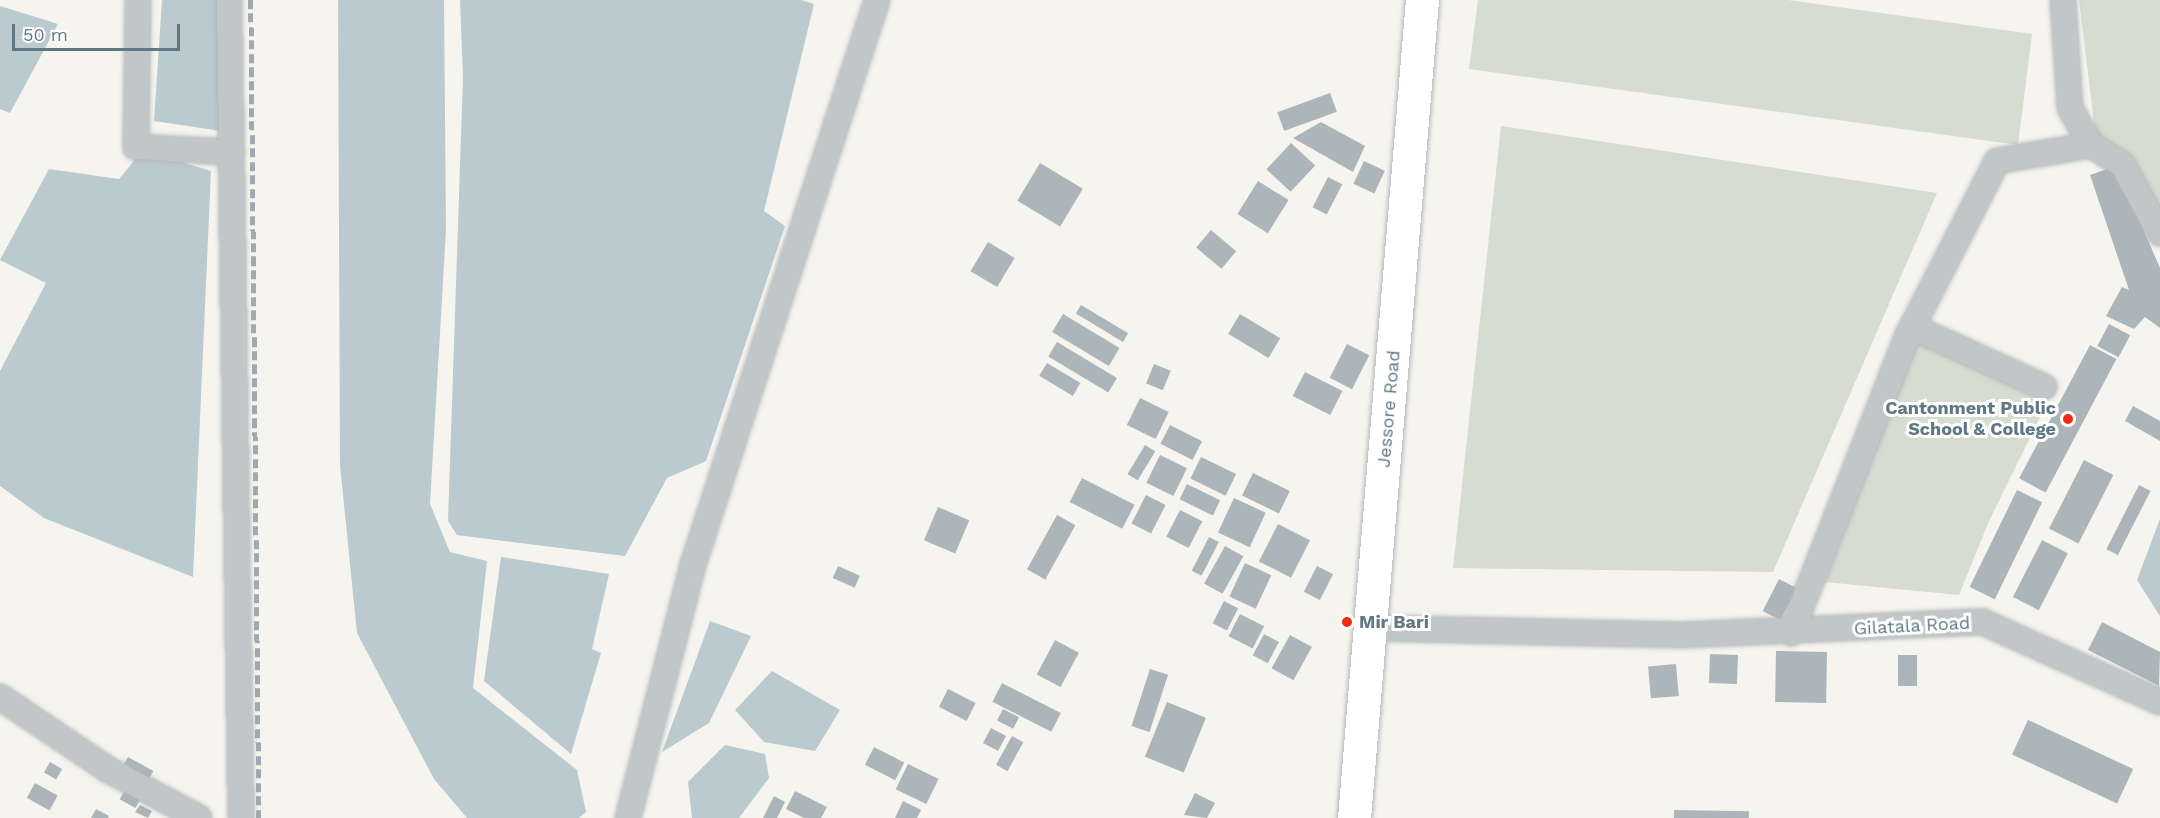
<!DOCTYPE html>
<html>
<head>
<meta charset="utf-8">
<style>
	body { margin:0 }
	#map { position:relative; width:2160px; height:818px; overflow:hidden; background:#f5f4ef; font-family:"Work Sans",sans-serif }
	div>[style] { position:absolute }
	.green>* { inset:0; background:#d6dcd0 }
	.water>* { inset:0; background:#bbcace }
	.building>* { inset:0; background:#acb5b9; transform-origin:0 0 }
	.roads { filter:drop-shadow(0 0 2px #b3b8ba) drop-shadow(0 0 2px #b3b8ba) }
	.minor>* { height:24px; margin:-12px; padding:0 12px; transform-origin:12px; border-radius:12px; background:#c1c6c9 }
	.trunk>* { height:33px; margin:-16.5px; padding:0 16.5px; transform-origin:16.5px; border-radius:16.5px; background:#fff }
	.rail>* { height:4.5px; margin-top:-2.25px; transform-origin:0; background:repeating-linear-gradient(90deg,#a1a9ae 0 9px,transparent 0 13.5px) }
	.dots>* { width:16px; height:16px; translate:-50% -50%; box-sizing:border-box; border:3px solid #fff; border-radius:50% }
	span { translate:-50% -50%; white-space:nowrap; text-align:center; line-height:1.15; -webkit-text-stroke:6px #fff; paint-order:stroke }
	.street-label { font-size:18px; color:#607884 }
	.poi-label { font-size:18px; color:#607884; font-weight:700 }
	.right { translate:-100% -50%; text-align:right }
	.left { translate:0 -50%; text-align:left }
	.scale { position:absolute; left:12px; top:24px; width:168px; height:27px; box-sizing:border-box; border:3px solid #607884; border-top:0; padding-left:8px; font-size:18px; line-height:21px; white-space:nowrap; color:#607884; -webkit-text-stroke:4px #fff; paint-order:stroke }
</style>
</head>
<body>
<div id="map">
	<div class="green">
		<div style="clip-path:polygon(1478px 0,1788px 0,2032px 34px,2018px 145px,1469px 69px)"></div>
		<div style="clip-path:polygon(2079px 0,2160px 0,2160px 215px,2125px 156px,2095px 131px)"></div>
		<div style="clip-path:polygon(1501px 126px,1937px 193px,1773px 572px,1453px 568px)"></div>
		<div style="clip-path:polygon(1909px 334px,2048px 401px,1989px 521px,1959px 595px,1825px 582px)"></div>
	</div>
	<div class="water">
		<div style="clip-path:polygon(162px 0,221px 0,221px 131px,154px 121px)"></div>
		<div style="clip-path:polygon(338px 0,444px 0,446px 230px,430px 504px,450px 552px,487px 561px,473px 688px,577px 770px,586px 812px,579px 818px,467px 818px,434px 779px,357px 633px,340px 465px)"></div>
		<div style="clip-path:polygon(460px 0,801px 0,814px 4px,764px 211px,785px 226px,706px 461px,667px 478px,625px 556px,457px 535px,448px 521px,463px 77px)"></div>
		<div style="clip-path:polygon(0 6px,58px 24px,10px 113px,0 109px)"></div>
		<div style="clip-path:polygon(143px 150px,211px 171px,193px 577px,44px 518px,0 486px,0 371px,46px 283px,0 260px,49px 169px,119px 179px)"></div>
		<div style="clip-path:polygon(2160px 519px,2160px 616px,2137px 580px)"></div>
		<div style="clip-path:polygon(501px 557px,609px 574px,592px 649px,601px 653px,571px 754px,484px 681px)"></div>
		<div style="clip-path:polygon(710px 621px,751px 636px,709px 723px,662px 752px)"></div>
		<div style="clip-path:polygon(772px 671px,840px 710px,815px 751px,764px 742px,735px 710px)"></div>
		<div style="clip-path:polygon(725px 745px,765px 754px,769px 778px,739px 818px,692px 818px,688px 782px)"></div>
	</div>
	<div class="building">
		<div style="left:1330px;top:93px;width:20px;height:56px;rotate:70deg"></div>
		<div style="clip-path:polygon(1321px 122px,1365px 146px,1353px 172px,1293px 138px)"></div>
		<div style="left:1291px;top:143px;width:33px;height:36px;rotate:43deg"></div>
		<div style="left:1364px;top:161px;width:23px;height:25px;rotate:25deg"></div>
		<div style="left:1040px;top:163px;width:50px;height:44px;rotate:31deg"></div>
		<div style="clip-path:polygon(2116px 166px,2160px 268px,2160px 328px,2145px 317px,2134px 329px,2106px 316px,2122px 287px,2129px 290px,2090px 175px)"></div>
		<div style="left:1328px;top:177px;width:16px;height:34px;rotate:27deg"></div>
		<div style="left:1258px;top:181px;width:36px;height:39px;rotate:32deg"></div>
		<div style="left:1211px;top:230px;width:33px;height:23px;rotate:40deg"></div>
		<div style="left:988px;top:242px;width:31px;height:34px;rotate:31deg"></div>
		<div style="left:1081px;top:305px;width:55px;height:10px;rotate:31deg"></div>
		<div style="left:1063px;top:314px;width:66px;height:21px;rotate:31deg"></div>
		<div style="left:1240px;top:314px;width:47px;height:23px;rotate:31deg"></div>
		<div style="left:2109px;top:324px;width:24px;height:25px;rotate:28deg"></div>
		<div style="left:1057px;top:342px;width:70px;height:17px;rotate:31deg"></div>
		<div style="left:1347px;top:344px;width:25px;height:38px;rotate:27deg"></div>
		<div style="left:2090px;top:345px;width:30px;height:151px;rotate:28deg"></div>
		<div style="left:1047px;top:363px;width:39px;height:15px;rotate:31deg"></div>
		<div style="left:1154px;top:364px;width:18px;height:21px;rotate:22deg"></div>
		<div style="left:1305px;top:372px;width:42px;height:27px;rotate:27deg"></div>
		<div style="left:1140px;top:398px;width:32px;height:30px;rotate:26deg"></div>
		<div style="clip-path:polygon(2133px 406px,2160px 421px,2160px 441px,2125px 421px)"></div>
		<div style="left:1170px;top:425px;width:36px;height:21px;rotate:27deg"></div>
		<div style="left:1145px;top:445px;width:12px;height:34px;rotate:31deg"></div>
		<div style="left:1160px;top:455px;width:30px;height:31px;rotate:26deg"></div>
		<div style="left:1201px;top:457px;width:39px;height:24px;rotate:26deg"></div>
		<div style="left:2084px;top:460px;width:33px;height:77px;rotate:27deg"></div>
		<div style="left:1253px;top:473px;width:41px;height:25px;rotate:26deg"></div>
		<div style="left:1082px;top:478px;width:59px;height:27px;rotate:27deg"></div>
		<div style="left:1187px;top:484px;width:37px;height:17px;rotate:26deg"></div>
		<div style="left:2139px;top:485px;width:13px;height:72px;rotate:27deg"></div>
		<div style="left:2017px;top:490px;width:28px;height:108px;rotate:26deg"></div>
		<div style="left:1146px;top:495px;width:22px;height:32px;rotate:27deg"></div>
		<div style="left:1234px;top:498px;width:35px;height:38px;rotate:25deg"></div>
		<div style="left:938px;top:507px;width:34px;height:36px;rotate:23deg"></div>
		<div style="left:1180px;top:510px;width:25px;height:30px;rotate:27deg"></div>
		<div style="left:1057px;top:515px;width:21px;height:62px;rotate:29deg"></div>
		<div style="left:1278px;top:524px;width:36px;height:42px;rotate:27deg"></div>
		<div style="left:1209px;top:537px;width:11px;height:38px;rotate:27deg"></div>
		<div style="left:2042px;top:540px;width:29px;height:64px;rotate:27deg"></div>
		<div style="left:1225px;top:546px;width:21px;height:43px;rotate:29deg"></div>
		<div style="left:1245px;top:563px;width:29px;height:37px;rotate:25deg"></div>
		<div style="left:838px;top:566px;width:24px;height:13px;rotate:24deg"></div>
		<div style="left:1317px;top:566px;width:18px;height:29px;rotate:27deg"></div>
		<div style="left:1779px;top:579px;width:20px;height:36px;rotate:27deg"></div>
		<div style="left:1224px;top:601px;width:16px;height:25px;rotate:27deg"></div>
		<div style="left:1240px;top:614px;width:27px;height:25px;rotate:27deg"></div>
		<div style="clip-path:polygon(2102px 622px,2160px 652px,2159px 686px,2088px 650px)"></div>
		<div style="left:1264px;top:634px;width:17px;height:24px;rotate:28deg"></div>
		<div style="left:1290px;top:635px;width:25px;height:38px;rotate:29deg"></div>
		<div style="left:1055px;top:640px;width:27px;height:39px;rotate:28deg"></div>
		<div style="left:1776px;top:651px;width:51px;height:51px;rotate:1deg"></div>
		<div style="left:1710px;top:654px;width:28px;height:29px;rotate:2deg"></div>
		<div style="left:1898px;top:655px;width:19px;height:31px"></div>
		<div style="left:1676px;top:664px;width:32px;height:28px;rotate:85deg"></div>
		<div style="left:1150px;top:669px;width:19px;height:60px;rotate:18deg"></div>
		<div style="left:1002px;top:683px;width:66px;height:21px;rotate:27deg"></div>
		<div style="left:948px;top:689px;width:31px;height:20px;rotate:27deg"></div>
		<div style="left:1167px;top:702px;width:42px;height:59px;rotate:22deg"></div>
		<div style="left:1003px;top:709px;width:18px;height:13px;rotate:27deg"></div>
		<div style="left:2028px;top:720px;width:116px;height:38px;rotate:25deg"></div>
		<div style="left:991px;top:728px;width:17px;height:17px;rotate:28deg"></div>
		<div style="left:1012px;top:736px;width:13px;height:33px;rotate:29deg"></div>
		<div style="left:874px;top:747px;width:34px;height:20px;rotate:27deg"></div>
		<div style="left:128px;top:757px;width:29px;height:15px;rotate:29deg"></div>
		<div style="left:50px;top:762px;width:14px;height:12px;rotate:30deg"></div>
		<div style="left:908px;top:764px;width:34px;height:28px;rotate:26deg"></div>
		<div style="left:35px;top:783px;width:26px;height:17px;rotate:29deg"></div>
		<div style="left:126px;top:788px;width:18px;height:13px;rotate:29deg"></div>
		<div style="clip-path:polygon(795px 791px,827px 807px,821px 818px,804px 818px,786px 809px)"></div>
		<div style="clip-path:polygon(1195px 793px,1215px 803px,1207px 818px,1184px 815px)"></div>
		<div style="clip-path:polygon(774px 796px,785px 802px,777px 818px,763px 818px)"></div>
		<div style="clip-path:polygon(903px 801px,921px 810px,917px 818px,895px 818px)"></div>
		<div style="clip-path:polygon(140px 805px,152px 811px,148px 818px,135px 812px)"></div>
		<div style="clip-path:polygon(96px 809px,109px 816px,108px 818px,91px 818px)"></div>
		<div style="left:1674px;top:810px;width:75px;height:8px;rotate:1deg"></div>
	</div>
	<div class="roads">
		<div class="minor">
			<div style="left:138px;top:0;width:147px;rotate:90.8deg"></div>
			<div style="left:136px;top:147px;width:96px;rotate:3deg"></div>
			<div style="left:229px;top:0;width:818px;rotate:89.16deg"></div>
			<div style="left:2063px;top:0;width:108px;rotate:86.3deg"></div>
			<div style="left:2070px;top:108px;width:43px;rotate:60.4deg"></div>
			<div style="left:2091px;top:145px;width:36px;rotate:32deg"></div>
			<div style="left:2122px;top:164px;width:79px;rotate:61.2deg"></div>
			<div style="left:1912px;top:327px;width:145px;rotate:24.4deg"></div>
			<div style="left:1371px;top:628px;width:310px;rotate:1.3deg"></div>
			<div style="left:1681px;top:635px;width:302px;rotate:-2.5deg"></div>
			<div style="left:1983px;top:622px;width:194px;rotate:24.3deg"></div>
			<div style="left:1791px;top:633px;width:320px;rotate:-68.6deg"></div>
			<div style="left:1908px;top:335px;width:195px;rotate:-62.9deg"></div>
			<div style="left:1997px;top:161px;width:95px;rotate:-9.7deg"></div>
			<div style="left:0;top:697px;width:129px;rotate:33.9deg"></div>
			<div style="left:107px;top:769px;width:104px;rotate:28deg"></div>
			<div style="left:628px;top:818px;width:258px;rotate:-75.6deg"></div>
			<div style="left:692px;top:568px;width:597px;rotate:-71.96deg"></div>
		</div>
		<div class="trunk">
			<div style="left:1354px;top:818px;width:821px;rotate:-85.25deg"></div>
		</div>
	</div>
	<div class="rail">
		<div style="left:251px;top:0;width:818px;rotate:89.44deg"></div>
	</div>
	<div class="dots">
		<div style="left:2068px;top:419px;background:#f5290f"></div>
		<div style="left:1347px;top:622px;background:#f5290f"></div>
	</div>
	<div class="street-label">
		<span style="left:1389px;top:409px;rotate:-85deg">Jessore Road</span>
		<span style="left:1912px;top:626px;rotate:-3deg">Gilatala Road</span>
	</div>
	<div class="poi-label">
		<span class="right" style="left:2056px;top:419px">Cantonment Public<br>School &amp; College</span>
		<span class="left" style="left:1359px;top:622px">Mir Bari</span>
	</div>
	<div class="scale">50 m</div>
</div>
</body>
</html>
